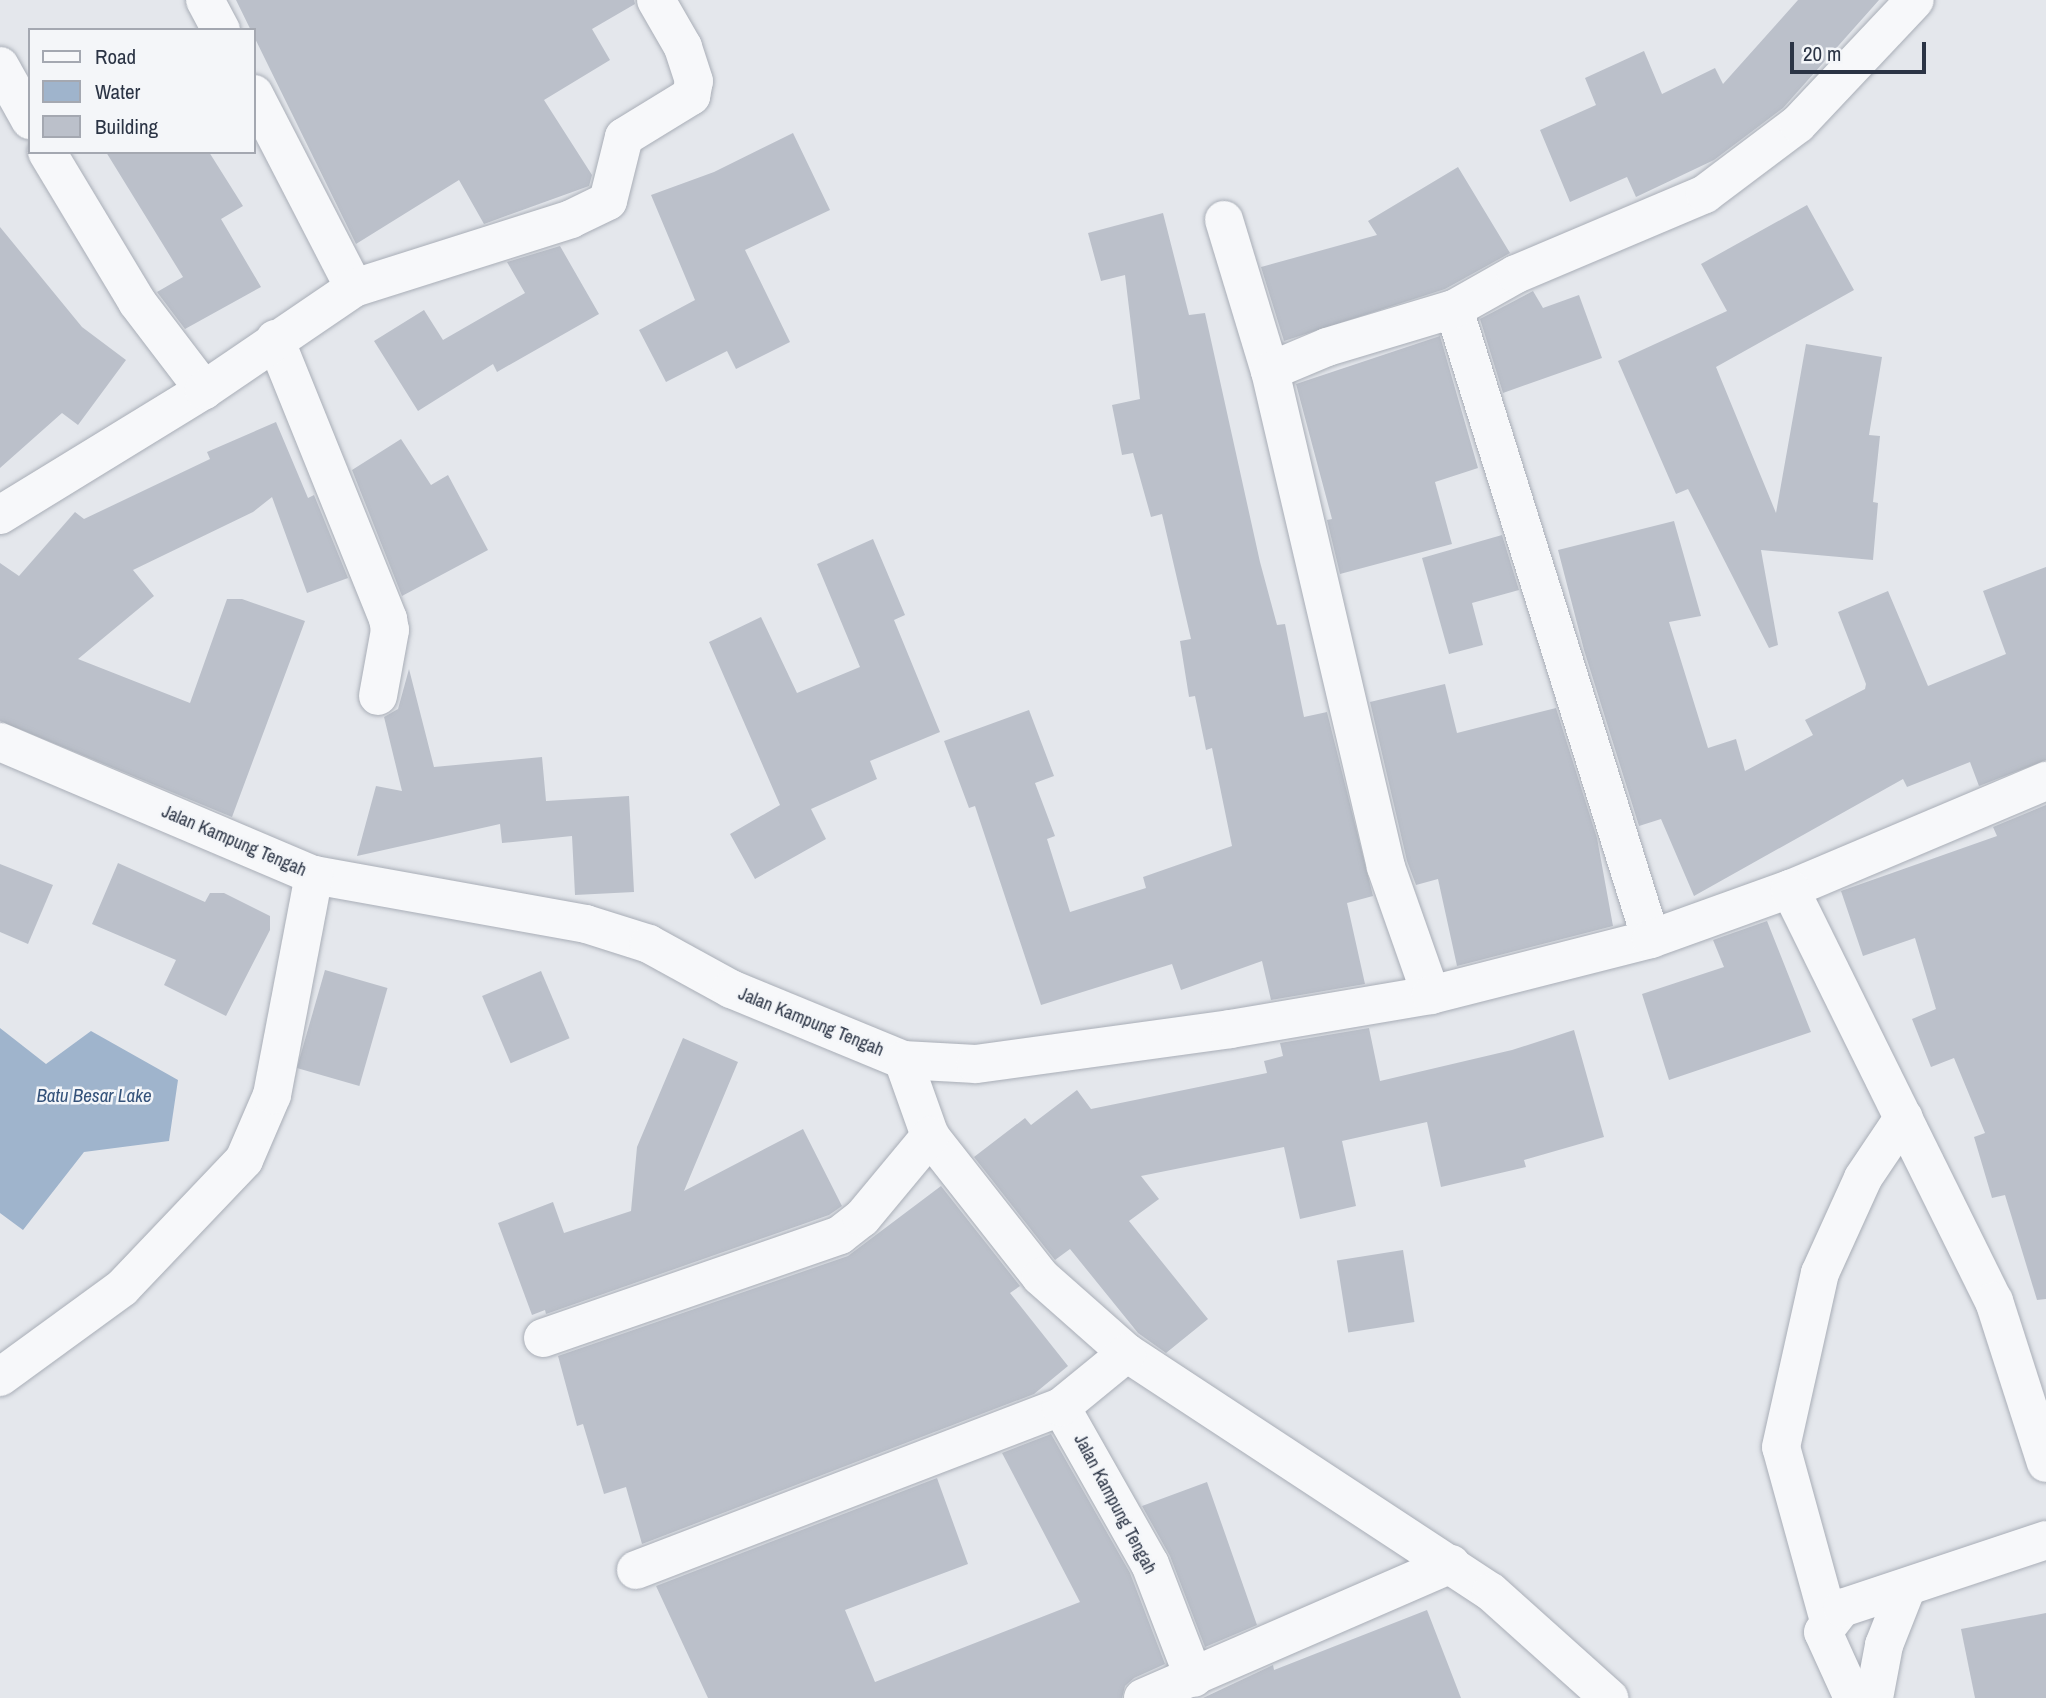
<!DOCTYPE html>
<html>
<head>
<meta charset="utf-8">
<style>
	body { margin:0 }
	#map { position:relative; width:2046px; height:1698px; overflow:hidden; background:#e4e7ec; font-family:"Archivo Narrow",sans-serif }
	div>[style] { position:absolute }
	.water>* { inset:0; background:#9fb4cc }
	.building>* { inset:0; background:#bbc0ca; transform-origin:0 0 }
	.roads { filter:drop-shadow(0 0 2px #a9aeb7) drop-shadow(0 0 2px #a9aeb7) }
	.minor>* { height:38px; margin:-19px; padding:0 19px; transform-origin:19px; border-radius:19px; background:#f7f8fa }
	span { translate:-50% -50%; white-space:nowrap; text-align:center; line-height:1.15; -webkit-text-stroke:5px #f4f6f9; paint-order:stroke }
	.street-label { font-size:18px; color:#2b3445 }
	.water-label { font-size:19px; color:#34527a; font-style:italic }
	.legend { position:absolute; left:28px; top:28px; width:228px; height:126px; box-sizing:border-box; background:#f4f6f9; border:2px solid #a4a8b1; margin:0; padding:9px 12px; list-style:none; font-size:21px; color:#2b3445 }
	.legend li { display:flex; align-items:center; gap:14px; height:35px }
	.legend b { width:35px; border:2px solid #a4a8b1 }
	.scale { position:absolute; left:1790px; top:42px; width:136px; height:32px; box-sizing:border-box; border:4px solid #2b3445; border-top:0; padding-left:9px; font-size:21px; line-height:24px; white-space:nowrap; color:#2b3445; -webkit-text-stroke:5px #f4f6f9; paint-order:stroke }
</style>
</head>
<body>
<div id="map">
	<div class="water">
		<div style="clip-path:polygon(0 1028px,46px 1064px,91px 1031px,178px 1080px,169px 1141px,84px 1152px,23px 1230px,0 1213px)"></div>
	</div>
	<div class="building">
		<div style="clip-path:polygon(236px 0,634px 0,635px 4px,592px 29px,610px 60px,544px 100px,592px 175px,589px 186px,484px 224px,459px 180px,356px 244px)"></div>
		<div style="clip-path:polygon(1798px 0,1879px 0,1783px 108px,1714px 160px,1636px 197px,1627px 177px,1570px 202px,1540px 130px,1596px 105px,1585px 78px,1644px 51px,1662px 94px,1715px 68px,1723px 84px)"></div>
		<div style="clip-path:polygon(793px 133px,830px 210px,745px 250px,790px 342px,736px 369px,727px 351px,666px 382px,639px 330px,695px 300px,651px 195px,714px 172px)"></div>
		<div style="clip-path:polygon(106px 152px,209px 152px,243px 206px,221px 219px,261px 287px,185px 329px,157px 292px,183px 277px)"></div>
		<div style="clip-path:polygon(1458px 167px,1510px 253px,1445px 289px,1284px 341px,1261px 267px,1377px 235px,1368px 221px)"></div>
		<div style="clip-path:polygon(1807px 205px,1854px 290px,1716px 367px,1776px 513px,1806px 344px,1882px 357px,1869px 435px,1880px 436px,1873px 502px,1878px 503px,1873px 560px,1761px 550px,1778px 645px,1769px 648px,1688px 489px,1676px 494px,1618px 361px,1727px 311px,1701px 264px)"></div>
		<div style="clip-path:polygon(1163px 213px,1189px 315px,1205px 313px,1260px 562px,1277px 625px,1285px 624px,1304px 717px,1327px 712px,1373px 896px,1347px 903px,1365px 984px,1271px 1000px,1262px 961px,1181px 990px,1172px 964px,1041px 1005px,975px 806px,969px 808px,944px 741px,1029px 710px,1054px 776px,1035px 783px,1055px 836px,1047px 839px,1070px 912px,1146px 888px,1143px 877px,1232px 846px,1212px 748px,1206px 750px,1195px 696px,1189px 697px,1180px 641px,1191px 639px,1162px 514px,1151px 517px,1133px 453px,1122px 455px,1112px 405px,1140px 399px,1125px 275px,1101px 281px,1088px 233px)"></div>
		<div style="clip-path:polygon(0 227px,82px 327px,126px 360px,78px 425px,62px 413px,0 468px)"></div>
		<div style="clip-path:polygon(560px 246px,599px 314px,497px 372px,493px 364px,418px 411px,374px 341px,424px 310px,443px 340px,525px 293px,507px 262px)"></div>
		<div style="clip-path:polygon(1533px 291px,1543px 308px,1579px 295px,1602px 358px,1503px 393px,1480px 319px)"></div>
		<div style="clip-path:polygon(1440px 336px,1478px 468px,1435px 482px,1452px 544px,1340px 574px,1327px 520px,1332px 519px,1296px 384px)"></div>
		<div style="clip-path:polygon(276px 422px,308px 498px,314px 495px,348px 578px,307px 593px,272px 497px,253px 512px,133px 570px,154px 596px,78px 659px,190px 703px,227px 599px,242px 599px,305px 621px,232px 817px,0 721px,0 563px,19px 576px,75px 512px,84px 519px,210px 459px,207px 452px)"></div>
		<div style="clip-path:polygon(401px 439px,431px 485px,448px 475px,488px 550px,402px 596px,352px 470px)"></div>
		<div style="clip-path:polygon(1674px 521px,1701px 616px,1669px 622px,1708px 748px,1736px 739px,1745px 771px,1813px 735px,1805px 720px,1865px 689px,1866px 684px,1838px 612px,1888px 591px,1928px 686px,2006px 654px,1983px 591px,2046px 567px,2046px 760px,1979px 786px,1970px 762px,1907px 787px,1903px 779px,1694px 896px,1661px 819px,1639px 826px,1584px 650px,1558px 550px)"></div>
		<div style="clip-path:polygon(1502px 535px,1519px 590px,1472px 603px,1483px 645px,1449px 654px,1422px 558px)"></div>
		<div style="clip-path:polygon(873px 539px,905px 615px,894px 620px,940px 732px,870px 761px,877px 779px,811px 809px,826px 839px,755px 879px,730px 834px,780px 805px,709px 642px,761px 617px,797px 693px,860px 667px,817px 564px)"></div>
		<div style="clip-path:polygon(409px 669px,434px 767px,542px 757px,546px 801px,629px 796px,634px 892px,575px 895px,572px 836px,502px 843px,500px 824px,357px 856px,376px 786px,402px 791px,384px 717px,398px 709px)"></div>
		<div style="clip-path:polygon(1445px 684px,1457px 733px,1556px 708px,1597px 838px,1613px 926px,1457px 966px,1438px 879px,1416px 885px,1407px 861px,1370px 702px)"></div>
		<div style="clip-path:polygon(2046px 805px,2046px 1299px,2037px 1300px,2005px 1195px,1992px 1198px,1974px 1137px,1985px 1133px,1954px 1058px,1931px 1067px,1912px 1019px,1936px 1009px,1915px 938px,1863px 956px,1841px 891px,1997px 836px,1993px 827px)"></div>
		<div style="clip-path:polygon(118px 863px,205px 902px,210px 893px,224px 893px,270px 916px,270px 930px,226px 1016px,164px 985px,176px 960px,92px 924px)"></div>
		<div style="clip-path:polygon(0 864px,53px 885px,28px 944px,0 932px)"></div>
		<div style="clip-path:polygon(1767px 921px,1811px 1032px,1669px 1080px,1642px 994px,1724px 967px,1713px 940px)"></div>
		<div style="left:325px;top:970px;width:65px;height:102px;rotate:16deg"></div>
		<div style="left:541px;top:971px;width:73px;height:64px;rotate:67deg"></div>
		<div style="clip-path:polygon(1369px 1028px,1380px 1081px,1512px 1050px,1574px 1030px,1604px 1137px,1524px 1160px,1526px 1167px,1441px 1187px,1427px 1122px,1342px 1141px,1356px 1206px,1300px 1219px,1284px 1147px,1141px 1176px,1159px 1199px,1129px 1221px,1208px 1319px,1166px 1353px,1138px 1333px,1070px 1249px,1055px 1260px,974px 1157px,1025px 1118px,1031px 1125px,1077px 1090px,1091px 1109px,1267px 1073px,1264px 1061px,1283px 1056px,1280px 1043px)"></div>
		<div style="clip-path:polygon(683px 1038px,738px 1062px,684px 1191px,803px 1129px,842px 1206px,829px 1215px,546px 1314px,545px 1310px,532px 1315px,498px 1223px,553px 1202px,564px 1233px,631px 1211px,637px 1147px)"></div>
		<div style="clip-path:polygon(941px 1186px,1020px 1286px,1010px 1293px,1068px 1366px,1034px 1394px,642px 1544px,626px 1487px,604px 1494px,583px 1424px,577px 1426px,558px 1356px,848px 1256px)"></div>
		<div style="left:1403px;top:1250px;width:73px;height:67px;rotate:81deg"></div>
		<div style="clip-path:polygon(1051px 1434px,1130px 1573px,1165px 1664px,1134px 1678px,1125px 1686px,1122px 1698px,708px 1698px,656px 1586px,937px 1478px,968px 1564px,845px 1610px,875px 1682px,1080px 1602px,1002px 1453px)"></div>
		<div style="clip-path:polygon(1207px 1482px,1257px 1625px,1205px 1647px,1170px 1556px,1142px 1506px)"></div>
		<div style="clip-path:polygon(1427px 1610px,1461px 1698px,1203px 1698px,1273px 1665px,1274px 1670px)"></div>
		<div style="clip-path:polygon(2046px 1613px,2046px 1698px,1975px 1698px,1961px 1629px)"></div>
	</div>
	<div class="roads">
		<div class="minor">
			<div style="left:205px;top:0;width:34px;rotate:62deg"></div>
			<div style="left:0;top:66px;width:62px;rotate:60.9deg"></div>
			<div style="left:254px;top:94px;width:218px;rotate:62.7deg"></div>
			<div style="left:47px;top:152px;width:175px;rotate:59deg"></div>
			<div style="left:137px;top:302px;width:111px;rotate:52.7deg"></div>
			<div style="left:1224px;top:220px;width:158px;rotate:73.1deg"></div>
			<div style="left:1454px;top:309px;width:660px;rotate:72.64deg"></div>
			<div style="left:275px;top:339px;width:302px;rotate:68deg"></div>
			<div style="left:388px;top:619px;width:11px;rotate:80deg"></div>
			<div style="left:390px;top:630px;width:67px;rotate:100.3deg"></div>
			<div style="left:0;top:515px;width:239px;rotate:-31.5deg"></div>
			<div style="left:204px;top:390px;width:181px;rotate:-34.2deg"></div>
			<div style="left:354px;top:288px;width:228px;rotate:-17.6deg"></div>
			<div style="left:571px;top:219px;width:41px;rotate:-25.9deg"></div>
			<div style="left:608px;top:201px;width:66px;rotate:-76deg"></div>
			<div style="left:624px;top:137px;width:79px;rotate:-31.5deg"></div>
			<div style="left:691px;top:96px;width:15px;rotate:-79deg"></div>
			<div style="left:694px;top:81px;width:36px;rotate:-108deg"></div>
			<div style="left:683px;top:47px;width:54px;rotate:-119.9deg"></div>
			<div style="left:0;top:742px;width:341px;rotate:23deg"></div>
			<div style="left:314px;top:875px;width:276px;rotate:10.2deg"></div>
			<div style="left:586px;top:924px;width:66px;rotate:17.6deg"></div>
			<div style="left:649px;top:944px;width:94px;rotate:28.8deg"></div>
			<div style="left:731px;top:989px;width:186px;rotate:22.4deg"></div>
			<div style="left:903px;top:1060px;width:81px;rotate:70.4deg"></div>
			<div style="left:930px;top:1136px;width:179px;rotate:51.8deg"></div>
			<div style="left:1041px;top:1277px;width:115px;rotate:41.5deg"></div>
			<div style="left:1127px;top:1353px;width:435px;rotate:33.3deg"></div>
			<div style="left:1491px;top:1592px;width:159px;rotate:41.9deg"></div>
			<div style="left:1790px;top:889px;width:278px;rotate:-22.9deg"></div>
			<div style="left:1431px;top:995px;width:136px;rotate:-109.4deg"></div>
			<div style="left:1386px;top:867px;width:509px;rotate:-103.16deg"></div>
			<div style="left:1270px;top:371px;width:62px;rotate:-22.8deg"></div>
			<div style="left:1327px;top:347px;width:133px;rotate:-16.7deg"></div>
			<div style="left:1454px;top:309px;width:71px;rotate:-29.4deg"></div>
			<div style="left:1516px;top:274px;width:205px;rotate:-22.9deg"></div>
			<div style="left:1705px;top:194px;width:116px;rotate:-37deg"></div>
			<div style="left:1798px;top:124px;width:170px;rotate:-46.7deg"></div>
			<div style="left:903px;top:1060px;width:73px;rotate:3.1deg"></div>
			<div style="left:976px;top:1064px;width:256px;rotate:-7.8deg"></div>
			<div style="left:1230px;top:1029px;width:204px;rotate:-9.6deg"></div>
			<div style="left:1431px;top:995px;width:227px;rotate:-14.3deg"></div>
			<div style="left:1651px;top:939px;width:148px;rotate:-19.8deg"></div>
			<div style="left:1790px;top:889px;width:460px;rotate:63.7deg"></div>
			<div style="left:1994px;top:1301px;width:170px;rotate:72.2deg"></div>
			<div style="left:543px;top:1338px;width:314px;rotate:-19.1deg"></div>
			<div style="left:840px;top:1235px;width:28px;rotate:-38deg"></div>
			<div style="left:862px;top:1218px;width:107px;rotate:-50.3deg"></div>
			<div style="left:0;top:1377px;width:151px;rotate:-36.1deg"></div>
			<div style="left:122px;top:1288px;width:177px;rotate:-46.4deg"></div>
			<div style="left:244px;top:1160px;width:71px;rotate:-66.7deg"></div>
			<div style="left:272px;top:1095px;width:224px;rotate:-79.2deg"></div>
			<div style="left:1061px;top:1407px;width:180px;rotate:60.5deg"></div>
			<div style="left:1150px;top:1564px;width:122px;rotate:68.9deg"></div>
			<div style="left:636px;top:1570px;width:455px;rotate:-21deg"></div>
			<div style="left:1061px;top:1407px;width:85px;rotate:-39.3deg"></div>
			<div style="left:1829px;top:1621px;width:180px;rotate:-105.4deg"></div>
			<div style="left:1781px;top:1447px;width:178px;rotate:-77.4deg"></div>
			<div style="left:1820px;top:1273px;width:104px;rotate:-65.6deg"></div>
			<div style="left:1863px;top:1178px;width:73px;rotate:-56.1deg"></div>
			<div style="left:1143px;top:1698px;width:336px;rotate:-23.5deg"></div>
			<div style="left:1853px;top:1698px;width:72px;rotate:-114.4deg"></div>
			<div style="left:1823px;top:1632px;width:31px;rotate:-52deg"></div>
			<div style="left:1842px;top:1608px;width:215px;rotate:-18.4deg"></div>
			<div style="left:1874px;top:1698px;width:54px;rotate:-79.3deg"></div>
			<div style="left:1884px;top:1645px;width:62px;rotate:-68.4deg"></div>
		</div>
	</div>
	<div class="street-label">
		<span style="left:234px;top:841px;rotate:23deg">Jalan Kampung Tengah</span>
		<span style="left:811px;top:1022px;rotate:22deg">Jalan Kampung Tengah</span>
		<span style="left:1115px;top:1504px;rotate:62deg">Jalan Kampung Tengah</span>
	</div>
	<div class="water-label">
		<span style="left:94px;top:1096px">Batu Besar Lake</span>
	</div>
	<ul class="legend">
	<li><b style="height:9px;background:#f7f8fa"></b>Road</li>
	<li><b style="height:19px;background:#9fb4cc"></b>Water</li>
	<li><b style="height:19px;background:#bbc0ca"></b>Building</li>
	</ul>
	<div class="scale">20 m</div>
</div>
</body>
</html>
